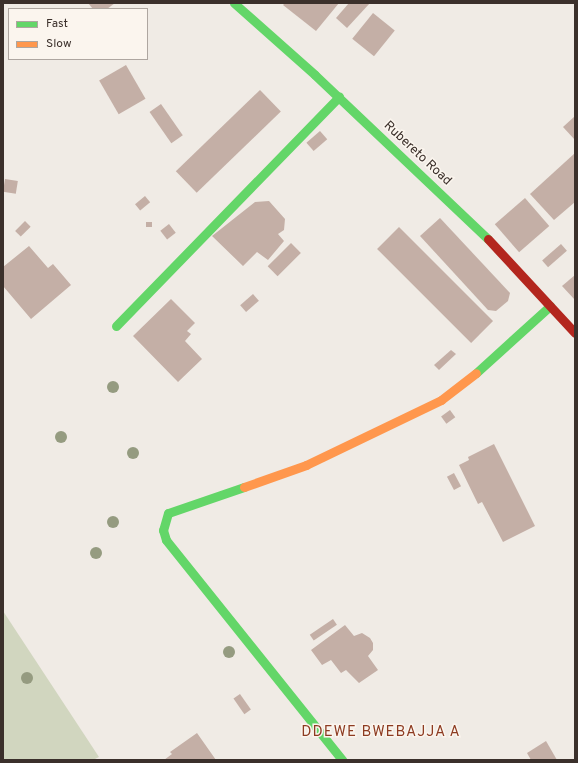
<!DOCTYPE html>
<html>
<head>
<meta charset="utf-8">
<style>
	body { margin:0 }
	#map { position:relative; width:578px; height:763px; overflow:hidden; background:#f0ebe5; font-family:Overpass,sans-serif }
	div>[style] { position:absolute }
	.green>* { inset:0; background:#d1d6bf }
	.building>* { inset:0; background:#c4afa6; transform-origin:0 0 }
	.fast>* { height:9px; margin:-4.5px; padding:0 4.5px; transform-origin:4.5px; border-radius:4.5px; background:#63d668 }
	.slow>* { height:9px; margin:-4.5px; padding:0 4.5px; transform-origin:4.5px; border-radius:4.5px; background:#ff974d }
	.jam>* { height:9px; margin:-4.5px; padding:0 4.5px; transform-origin:4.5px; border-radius:4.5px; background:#b3261e }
	.trees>* { width:12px; height:12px; margin:-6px; border-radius:50%; background:#959b80 }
	span { translate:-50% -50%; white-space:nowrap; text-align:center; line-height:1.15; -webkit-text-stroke:3px #fbf5ee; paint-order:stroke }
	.street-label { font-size:13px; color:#3b302b }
	.quarter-label { font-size:15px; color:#8d3b21; letter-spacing:1px }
	.frame { position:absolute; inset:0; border:4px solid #3b302b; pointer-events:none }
	.legend { position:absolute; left:8px; top:8px; width:140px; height:52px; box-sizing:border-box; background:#fbf5ee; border:1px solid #aea6a0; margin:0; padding:5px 7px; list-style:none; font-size:12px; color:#3b302b }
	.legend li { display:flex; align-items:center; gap:8px; height:20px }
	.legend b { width:20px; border:1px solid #aea6a0 }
</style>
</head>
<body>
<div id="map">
	<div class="green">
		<div style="clip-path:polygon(3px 611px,99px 757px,93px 760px,3px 760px)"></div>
	</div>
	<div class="building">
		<div style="clip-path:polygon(88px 3px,115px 3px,107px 9px,93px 9px)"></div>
		<div style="clip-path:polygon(285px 3px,339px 3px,316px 31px,283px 5px)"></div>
		<div style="clip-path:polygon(349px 3px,370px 3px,347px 28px,336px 18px)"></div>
		<div style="left:373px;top:13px;width:28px;height:33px;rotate:39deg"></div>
		<div style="left:126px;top:65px;width:39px;height:31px;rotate:60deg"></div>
		<div style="left:260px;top:90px;width:30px;height:117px;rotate:46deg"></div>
		<div style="left:161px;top:104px;width:38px;height:14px;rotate:55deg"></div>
		<div style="clip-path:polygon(575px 116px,575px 140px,563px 127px)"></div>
		<div style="left:320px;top:131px;width:11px;height:18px;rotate:49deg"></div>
		<div style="clip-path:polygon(575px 153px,575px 202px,554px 220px,530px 194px)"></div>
		<div style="left:5px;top:179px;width:13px;height:13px;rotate:9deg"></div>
		<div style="left:145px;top:196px;width:8px;height:13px;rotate:50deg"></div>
		<div style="left:525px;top:198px;width:37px;height:40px;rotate:49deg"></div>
		<div style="clip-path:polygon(269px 201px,285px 219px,284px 230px,278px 234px,284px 241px,268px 260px,257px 252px,243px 266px,212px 236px,255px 202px)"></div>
		<div style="clip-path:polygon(440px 218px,510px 293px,508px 301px,496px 311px,488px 310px,420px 236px)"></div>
		<div style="left:25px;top:221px;width:8px;height:14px;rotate:45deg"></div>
		<div style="left:146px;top:222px;width:6px;height:5px"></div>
		<div style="left:169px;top:224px;width:11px;height:11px;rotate:52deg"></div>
		<div style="left:399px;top:227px;width:133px;height:31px;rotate:45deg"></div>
		<div style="left:291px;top:243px;width:14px;height:33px;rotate:45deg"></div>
		<div style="left:561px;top:244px;width:9px;height:25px;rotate:49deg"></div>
		<div style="clip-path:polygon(29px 246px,48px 268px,53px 264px,71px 285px,31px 319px,3px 286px,3px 267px)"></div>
		<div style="clip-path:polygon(575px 275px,575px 300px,562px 286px)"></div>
		<div style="left:253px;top:294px;width:9px;height:17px;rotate:49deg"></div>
		<div style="clip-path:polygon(171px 299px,195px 323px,187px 331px,191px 334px,185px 341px,202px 359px,178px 382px,133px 336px)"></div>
		<div style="clip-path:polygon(451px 350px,456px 354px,439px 370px,434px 365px)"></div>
		<div style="left:450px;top:410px;width:9px;height:11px;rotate:54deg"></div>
		<div style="clip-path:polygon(494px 444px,535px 526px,503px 542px,482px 502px,478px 504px,459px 465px,469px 460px,468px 457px)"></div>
		<div style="left:454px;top:473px;width:15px;height:8px;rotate:62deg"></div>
		<div style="left:333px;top:619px;width:7px;height:28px;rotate:56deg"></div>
		<div style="clip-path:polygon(345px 625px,354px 636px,362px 633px,370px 638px,373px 643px,373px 650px,368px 656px,378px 670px,359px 683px,346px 670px,341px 673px,331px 660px,322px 665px,311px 650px)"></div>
		<div style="left:240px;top:694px;width:19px;height:8px;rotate:55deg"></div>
		<div style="clip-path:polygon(197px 733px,216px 760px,164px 760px,172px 754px,170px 752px)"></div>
		<div style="clip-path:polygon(546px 741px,557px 760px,531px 760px,527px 753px)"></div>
	</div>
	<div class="fast">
		<div style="left:234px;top:3px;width:108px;rotate:41.6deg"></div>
		<div style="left:315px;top:75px;width:238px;rotate:43.5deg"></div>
		<div style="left:116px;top:326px;width:320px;rotate:-45.8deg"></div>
		<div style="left:476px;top:373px;width:100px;rotate:-42.2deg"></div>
		<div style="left:244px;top:487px;width:80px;rotate:161.1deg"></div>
		<div style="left:168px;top:513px;width:18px;rotate:106deg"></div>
		<div style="left:163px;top:530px;width:10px;rotate:73deg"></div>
		<div style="left:166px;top:540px;width:282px;rotate:51.3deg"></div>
	</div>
	<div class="slow">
		<div style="left:244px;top:487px;width:66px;rotate:-19.5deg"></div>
		<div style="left:306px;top:465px;width:150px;rotate:-25.7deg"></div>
		<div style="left:441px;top:400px;width:44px;rotate:-37.6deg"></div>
	</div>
	<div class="jam">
		<div style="left:488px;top:239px;width:128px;rotate:47.2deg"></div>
	</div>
	<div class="trees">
		<div style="left:113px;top:387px"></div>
		<div style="left:61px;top:437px"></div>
		<div style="left:133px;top:453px"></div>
		<div style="left:113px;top:522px"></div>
		<div style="left:96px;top:553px"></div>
		<div style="left:229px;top:652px"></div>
		<div style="left:27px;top:678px"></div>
	</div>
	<div class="street-label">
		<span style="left:417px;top:154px;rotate:43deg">Rubereto Road</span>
	</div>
	<div class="quarter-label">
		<span style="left:381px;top:733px">DDEWE BWEBAJJA A</span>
	</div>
	<div class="frame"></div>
	<ul class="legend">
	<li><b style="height:5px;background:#63d668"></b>Fast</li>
	<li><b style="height:5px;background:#ff974d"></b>Slow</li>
	</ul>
</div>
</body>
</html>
